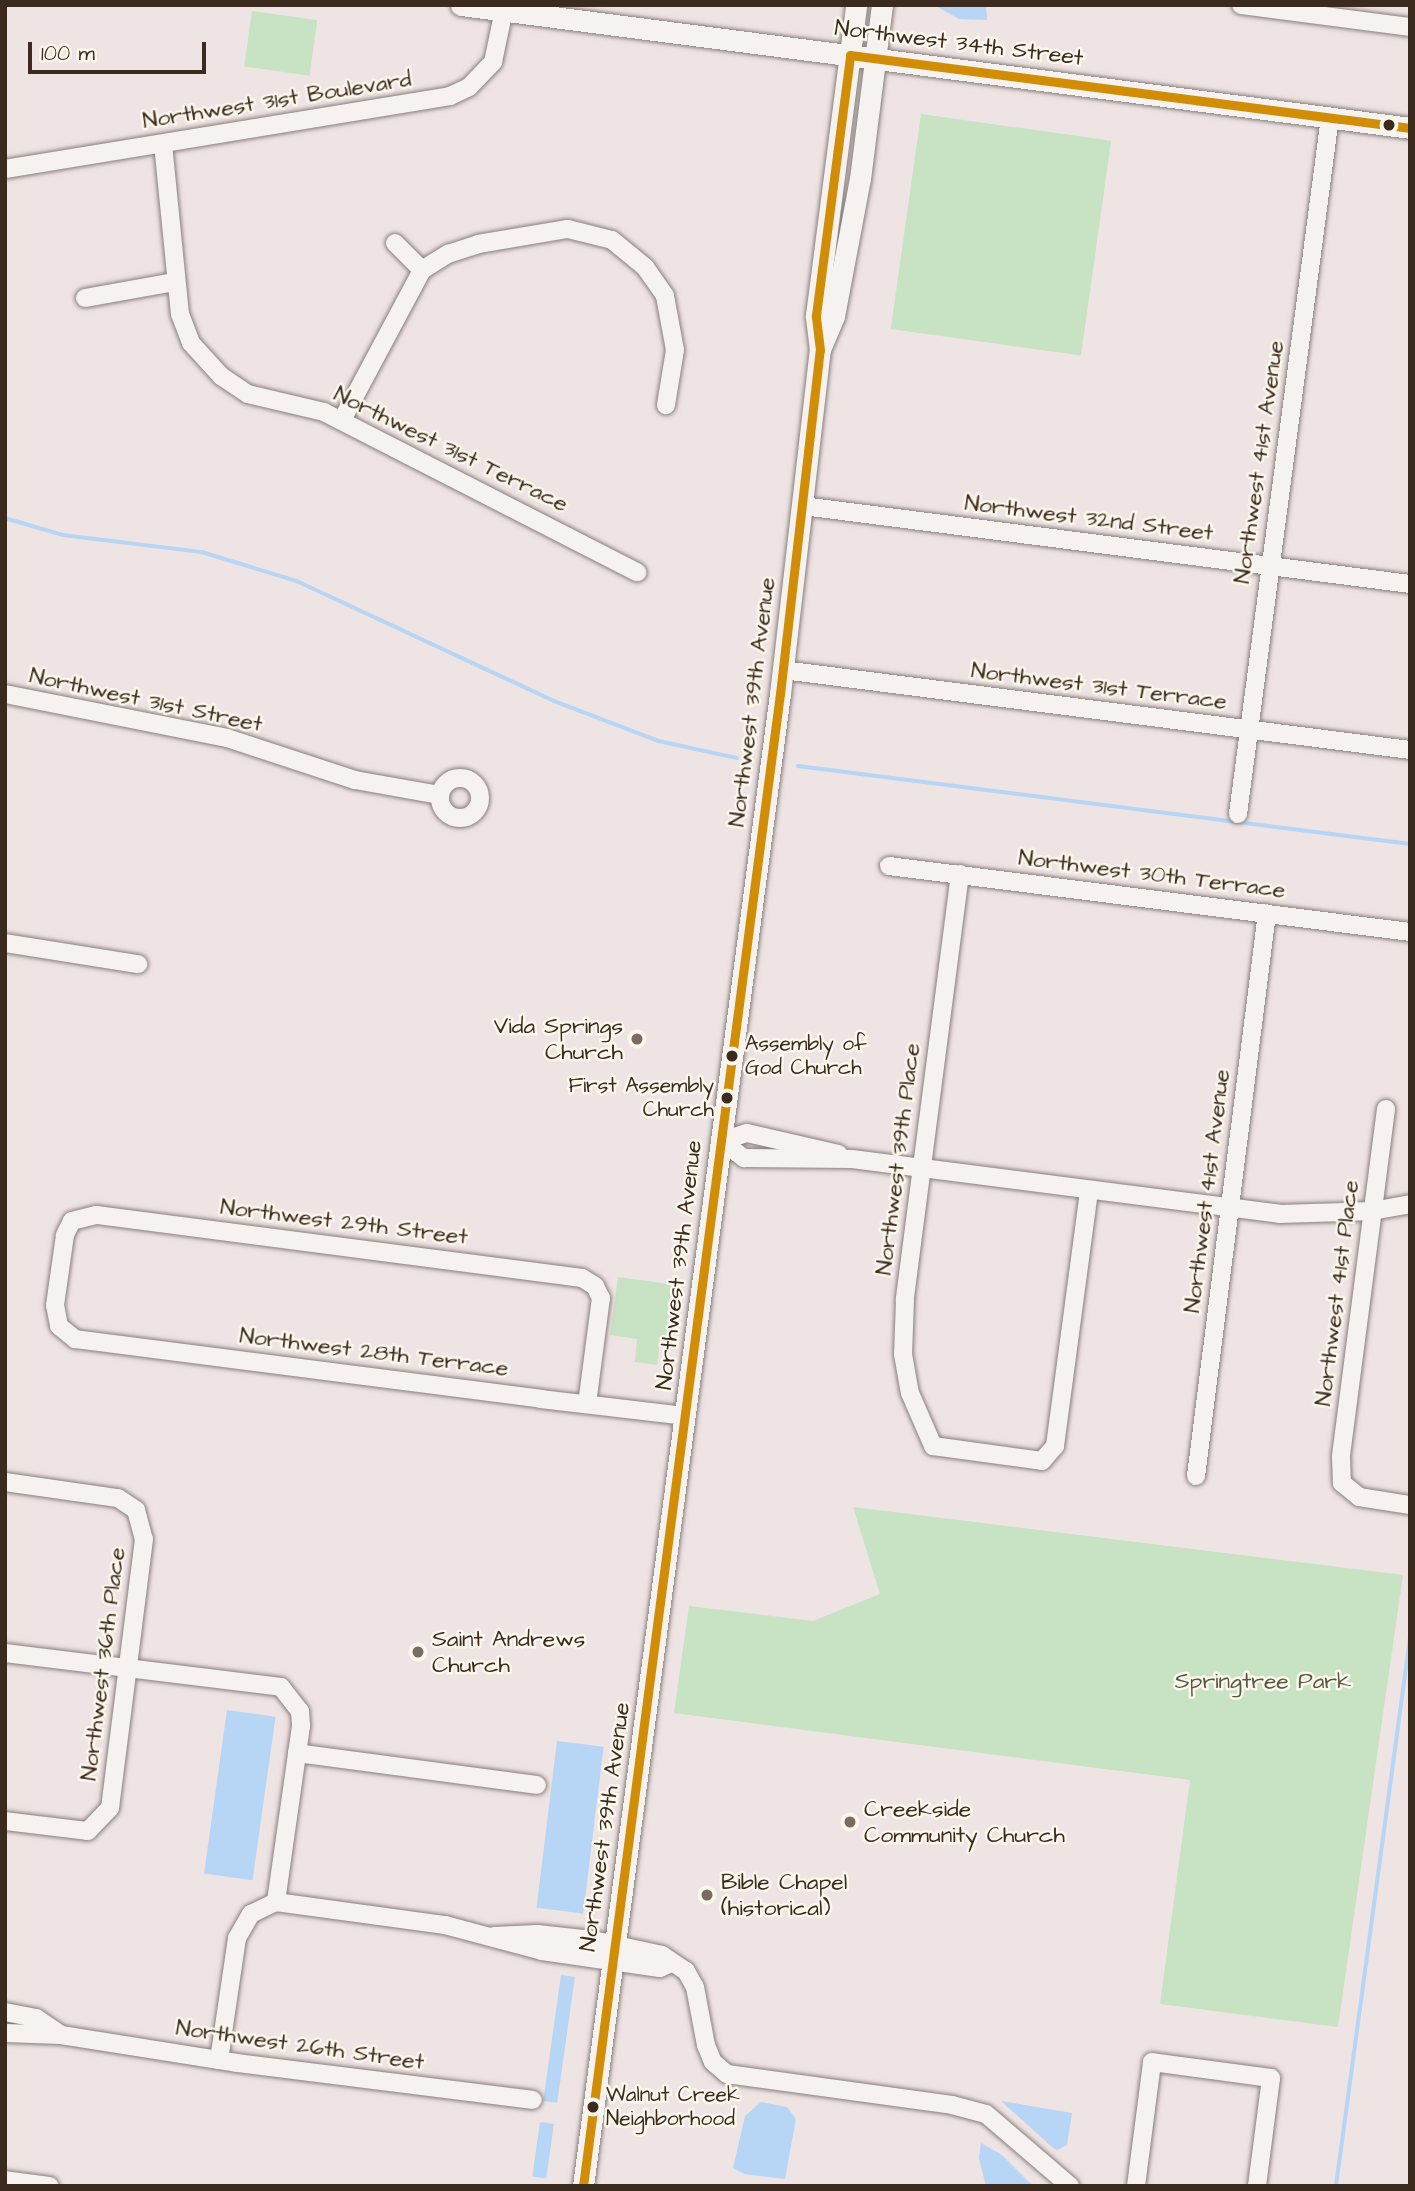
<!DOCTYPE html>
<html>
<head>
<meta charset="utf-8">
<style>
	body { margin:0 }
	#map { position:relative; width:1415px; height:2191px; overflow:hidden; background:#eee4e3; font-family:"Architects Daughter",sans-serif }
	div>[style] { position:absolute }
	.green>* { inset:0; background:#c7e3c3; transform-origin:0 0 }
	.water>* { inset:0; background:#b7d5f4; transform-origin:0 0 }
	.stream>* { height:3.5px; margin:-1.75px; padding:0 1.75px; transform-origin:1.75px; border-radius:1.75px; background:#b7d5f4 }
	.roads { filter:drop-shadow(0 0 2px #877f7c) drop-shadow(0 0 2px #877f7c) }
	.minor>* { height:18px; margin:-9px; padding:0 9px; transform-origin:9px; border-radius:9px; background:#f5f2ef }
	.minor>.ring { margin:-9px; padding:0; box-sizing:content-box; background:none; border:18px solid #f5f2ef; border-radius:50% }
	.major>* { height:21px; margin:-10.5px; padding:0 10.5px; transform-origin:10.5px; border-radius:10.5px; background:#f5f2ef }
	.bus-1>* { height:9px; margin:-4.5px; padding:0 4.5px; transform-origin:4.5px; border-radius:4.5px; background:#d18d06 }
	.dots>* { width:19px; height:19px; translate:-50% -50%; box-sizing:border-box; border:4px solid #fbf7ec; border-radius:50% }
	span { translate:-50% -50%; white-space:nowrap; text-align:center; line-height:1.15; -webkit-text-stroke:5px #fbf7ec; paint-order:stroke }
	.bus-label { font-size:21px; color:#3b2a1e }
	.left { translate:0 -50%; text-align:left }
	.right { translate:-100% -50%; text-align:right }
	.street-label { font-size:23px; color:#3b2a1e }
	.poi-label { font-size:23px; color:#3b2a1e }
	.park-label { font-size:23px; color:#565841 }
	.frame { position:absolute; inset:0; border:7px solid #3b2a1e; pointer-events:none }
	.scale { position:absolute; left:28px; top:42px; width:178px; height:32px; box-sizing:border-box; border:4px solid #3b2a1e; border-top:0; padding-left:9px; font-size:21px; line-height:24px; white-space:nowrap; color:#3b2a1e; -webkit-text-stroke:5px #fbf7ec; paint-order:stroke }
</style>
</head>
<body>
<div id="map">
	<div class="green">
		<div style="left:252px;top:11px;width:66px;height:56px;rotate:8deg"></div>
		<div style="left:921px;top:114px;width:192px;height:217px;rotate:8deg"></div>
		<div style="clip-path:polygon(618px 1277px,676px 1285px,669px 1343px,660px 1342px,657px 1365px,635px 1362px,637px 1339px,610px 1335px)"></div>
		<div style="clip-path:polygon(853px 1507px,1403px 1575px,1338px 2027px,1160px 2004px,1190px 1780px,674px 1713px,689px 1606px,813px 1621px,880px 1594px)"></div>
	</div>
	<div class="water">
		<div style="clip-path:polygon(934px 5px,986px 5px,987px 20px,959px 19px)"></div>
		<div style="left:227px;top:1710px;width:49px;height:165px;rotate:8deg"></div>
		<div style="left:557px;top:1741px;width:47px;height:168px;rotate:7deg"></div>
		<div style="left:561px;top:1975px;width:14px;height:127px;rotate:8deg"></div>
		<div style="clip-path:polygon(1001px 2101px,1072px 2113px,1067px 2145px,1057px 2150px,1052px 2147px)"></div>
		<div style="clip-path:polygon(761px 2102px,787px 2107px,796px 2119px,785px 2179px,744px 2174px,733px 2168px,745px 2116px)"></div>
		<div style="left:540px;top:2122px;width:14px;height:55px;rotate:8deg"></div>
		<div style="clip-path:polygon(981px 2143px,1002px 2155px,1033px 2186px,986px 2186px,979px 2158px)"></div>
	</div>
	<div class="stream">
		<div style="left:5px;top:518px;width:60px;rotate:16.3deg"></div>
		<div style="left:63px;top:535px;width:140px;rotate:7deg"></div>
		<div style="left:202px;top:552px;width:99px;rotate:17deg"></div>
		<div style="left:297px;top:581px;width:284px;rotate:25deg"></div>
		<div style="left:554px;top:701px;width:112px;rotate:20.9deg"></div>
		<div style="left:659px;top:741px;width:80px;rotate:12.3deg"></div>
		<div style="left:798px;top:766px;width:617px;rotate:7.26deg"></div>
		<div style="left:1336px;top:2186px;width:553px;rotate:-82.31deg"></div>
	</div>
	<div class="roads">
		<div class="minor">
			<div style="left:1241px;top:5px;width:170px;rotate:7.4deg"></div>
			<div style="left:163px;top:144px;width:171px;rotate:84.3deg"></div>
			<div style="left:180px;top:314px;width:31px;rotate:69deg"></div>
			<div style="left:191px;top:343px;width:45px;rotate:47.7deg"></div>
			<div style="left:221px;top:376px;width:32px;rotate:34deg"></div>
			<div style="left:248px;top:394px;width:78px;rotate:13.3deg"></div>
			<div style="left:324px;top:412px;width:352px;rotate:27.1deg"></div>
			<div style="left:5px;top:169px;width:451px;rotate:-9.3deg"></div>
			<div style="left:450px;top:96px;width:21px;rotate:-25deg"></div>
			<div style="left:469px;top:87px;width:35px;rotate:-46deg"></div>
			<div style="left:493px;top:62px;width:58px;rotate:-78.1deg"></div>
			<div style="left:395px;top:243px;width:38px;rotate:45deg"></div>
			<div style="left:85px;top:298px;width:91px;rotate:-10.1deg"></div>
			<div style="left:342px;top:420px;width:170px;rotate:-61.9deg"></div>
			<div style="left:422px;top:270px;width:31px;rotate:-32deg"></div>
			<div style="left:448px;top:254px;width:32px;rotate:-18deg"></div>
			<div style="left:478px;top:244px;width:91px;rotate:-9.5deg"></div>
			<div style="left:568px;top:229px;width:45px;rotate:14deg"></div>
			<div style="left:612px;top:240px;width:43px;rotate:39.3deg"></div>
			<div style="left:645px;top:267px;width:35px;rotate:55deg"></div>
			<div style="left:665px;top:296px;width:55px;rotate:79.5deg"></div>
			<div style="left:675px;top:350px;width:56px;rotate:99.3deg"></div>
			<div style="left:803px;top:506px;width:612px;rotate:7.32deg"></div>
			<div style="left:783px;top:670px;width:632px;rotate:7.27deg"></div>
			<div style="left:5px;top:694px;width:226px;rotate:11.2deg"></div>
			<div style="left:227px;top:738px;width:135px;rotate:18.2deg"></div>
			<div style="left:355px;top:780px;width:85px;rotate:10.1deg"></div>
			<div class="ring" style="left:440px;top:778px;width:22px;height:22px"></div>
			<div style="left:1238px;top:814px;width:703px;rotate:-82.48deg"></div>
			<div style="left:889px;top:866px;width:525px;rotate:7.22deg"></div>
			<div style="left:960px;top:874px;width:430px;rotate:97.4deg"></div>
			<div style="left:905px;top:1300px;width:54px;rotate:92.1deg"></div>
			<div style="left:903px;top:1354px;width:40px;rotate:80deg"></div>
			<div style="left:910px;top:1393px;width:58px;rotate:66.5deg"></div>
			<div style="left:933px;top:1446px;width:110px;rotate:7.8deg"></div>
			<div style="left:1042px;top:1461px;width:20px;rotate:-49deg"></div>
			<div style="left:1055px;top:1446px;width:258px;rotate:-82.4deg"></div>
			<div style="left:5px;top:943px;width:135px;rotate:9deg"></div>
			<div style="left:1386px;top:1109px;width:351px;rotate:97.4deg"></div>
			<div style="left:1341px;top:1457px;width:26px;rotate:88deg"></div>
			<div style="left:1342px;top:1483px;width:22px;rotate:39deg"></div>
			<div style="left:1359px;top:1497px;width:52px;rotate:8.9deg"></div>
			<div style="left:722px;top:1141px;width:28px;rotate:38deg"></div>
			<div style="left:744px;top:1158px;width:108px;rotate:0.5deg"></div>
			<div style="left:852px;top:1159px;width:431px;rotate:7.3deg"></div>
			<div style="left:1279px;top:1214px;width:93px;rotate:-1.8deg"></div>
			<div style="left:1372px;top:1211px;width:39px;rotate:-10deg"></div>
			<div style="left:722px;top:1141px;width:26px;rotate:-18deg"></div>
			<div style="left:747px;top:1133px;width:94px;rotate:12.9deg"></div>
			<div style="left:587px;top:1404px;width:107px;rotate:-82.5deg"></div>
			<div style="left:601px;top:1298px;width:13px;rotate:-117deg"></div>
			<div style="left:595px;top:1286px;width:15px;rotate:-148deg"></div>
			<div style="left:582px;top:1278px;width:490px;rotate:-172.6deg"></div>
			<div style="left:96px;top:1215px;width:25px;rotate:166deg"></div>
			<div style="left:72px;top:1221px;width:16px;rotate:117deg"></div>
			<div style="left:65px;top:1235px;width:71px;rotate:98.1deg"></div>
			<div style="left:55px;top:1305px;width:21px;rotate:79deg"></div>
			<div style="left:59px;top:1326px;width:21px;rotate:39deg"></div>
			<div style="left:75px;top:1339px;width:470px;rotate:7.3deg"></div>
			<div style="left:541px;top:1399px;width:146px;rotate:6.7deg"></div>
			<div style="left:1196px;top:1476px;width:567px;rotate:-82.81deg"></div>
			<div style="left:5px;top:1482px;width:114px;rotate:8.1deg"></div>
			<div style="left:118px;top:1498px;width:22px;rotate:34deg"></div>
			<div style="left:136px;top:1510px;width:30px;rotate:75deg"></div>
			<div style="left:144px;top:1539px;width:271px;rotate:97.2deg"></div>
			<div style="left:110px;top:1808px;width:32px;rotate:134deg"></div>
			<div style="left:88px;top:1831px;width:84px;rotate:-173.1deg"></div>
			<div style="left:5px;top:1653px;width:278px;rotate:7deg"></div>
			<div style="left:281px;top:1687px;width:31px;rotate:52deg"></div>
			<div style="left:300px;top:1711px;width:15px;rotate:86deg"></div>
			<div style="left:301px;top:1726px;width:178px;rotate:98.1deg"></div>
			<div style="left:297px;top:1753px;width:242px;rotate:7.6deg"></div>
			<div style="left:494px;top:1936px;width:43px;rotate:-2.7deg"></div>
			<div style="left:537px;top:1934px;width:56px;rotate:6.1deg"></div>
			<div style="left:593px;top:1940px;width:71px;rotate:12.3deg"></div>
			<div style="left:662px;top:1955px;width:29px;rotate:34deg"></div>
			<div style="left:686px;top:1971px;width:18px;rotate:61deg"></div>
			<div style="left:695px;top:1987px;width:59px;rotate:79.3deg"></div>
			<div style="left:706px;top:2045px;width:18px;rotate:68deg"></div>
			<div style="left:713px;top:2062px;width:18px;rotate:41deg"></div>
			<div style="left:727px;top:2074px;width:227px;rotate:7.8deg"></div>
			<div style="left:952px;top:2105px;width:35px;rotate:15deg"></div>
			<div style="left:986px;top:2114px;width:111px;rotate:40.6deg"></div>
			<div style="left:5px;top:2012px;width:32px;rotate:11deg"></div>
			<div style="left:36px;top:2018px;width:30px;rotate:34deg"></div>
			<div style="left:5px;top:2033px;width:56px;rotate:2deg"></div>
			<div style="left:61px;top:2035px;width:178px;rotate:9deg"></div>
			<div style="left:237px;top:2063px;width:298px;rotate:7.1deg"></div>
			<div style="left:219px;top:2060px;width:123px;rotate:-81.6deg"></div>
			<div style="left:237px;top:1938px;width:28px;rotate:-60deg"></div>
			<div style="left:251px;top:1914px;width:28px;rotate:-26deg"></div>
			<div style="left:276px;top:1902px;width:171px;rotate:7.8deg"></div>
			<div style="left:445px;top:1925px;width:100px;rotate:15deg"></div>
			<div style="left:542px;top:1951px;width:119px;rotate:8.2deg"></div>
			<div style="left:660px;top:1968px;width:12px;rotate:-24deg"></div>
			<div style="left:5px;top:2180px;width:45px;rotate:7.6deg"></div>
			<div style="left:1136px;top:2186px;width:125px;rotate:-82.6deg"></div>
			<div style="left:1152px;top:2062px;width:120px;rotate:7.7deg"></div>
			<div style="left:1271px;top:2078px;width:109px;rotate:97.4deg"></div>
		</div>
		<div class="major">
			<div style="left:461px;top:5px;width:957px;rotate:7.38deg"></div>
			<div style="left:821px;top:347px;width:34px;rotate:-67deg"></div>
			<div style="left:834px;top:316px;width:139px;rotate:-79.3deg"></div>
			<div style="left:860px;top:179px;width:175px;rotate:-82.8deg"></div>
			<div style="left:583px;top:2186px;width:1505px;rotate:-82.48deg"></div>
			<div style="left:780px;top:694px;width:346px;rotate:-83.4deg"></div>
			<div style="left:820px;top:350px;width:35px;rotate:-97deg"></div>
			<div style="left:816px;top:315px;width:313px;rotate:-82.6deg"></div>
		</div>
	</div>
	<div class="bus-1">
		<div style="left:583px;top:2186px;width:1505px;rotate:-82.48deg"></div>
		<div style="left:780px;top:694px;width:346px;rotate:-83.4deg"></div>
		<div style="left:820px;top:350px;width:35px;rotate:-97deg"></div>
		<div style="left:816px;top:315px;width:262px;rotate:-82.5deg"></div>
		<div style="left:850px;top:55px;width:565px;rotate:7.43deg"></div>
	</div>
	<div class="dots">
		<div style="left:1389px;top:125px;background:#3b2a1e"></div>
		<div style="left:637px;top:1039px;background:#7a6b63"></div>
		<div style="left:732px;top:1056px;background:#3b2a1e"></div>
		<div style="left:727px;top:1098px;background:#3b2a1e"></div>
		<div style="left:418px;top:1652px;background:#7a6b63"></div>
		<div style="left:850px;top:1822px;background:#7a6b63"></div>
		<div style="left:707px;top:1895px;background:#7a6b63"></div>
		<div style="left:593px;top:2107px;background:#3b2a1e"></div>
	</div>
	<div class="bus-label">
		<span class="left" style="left:745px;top:1056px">Assembly of<br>God Church</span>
		<span class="right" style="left:714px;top:1098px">First Assembly<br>Church</span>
		<span class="left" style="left:606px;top:2107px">Walnut Creek<br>Neighborhood</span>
	</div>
	<div class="street-label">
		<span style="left:959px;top:43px;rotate:7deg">Northwest 34th Street</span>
		<span style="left:277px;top:100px;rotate:-9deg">Northwest 31st Boulevard</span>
		<span style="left:451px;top:449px;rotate:26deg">Northwest 31st Terrace</span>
		<span style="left:1259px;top:462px;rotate:-82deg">Northwest 41st Avenue</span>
		<span style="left:1089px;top:518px;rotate:7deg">Northwest 32nd Street</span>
		<span style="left:1099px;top:686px;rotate:7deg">Northwest 31st Terrace</span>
		<span style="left:146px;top:700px;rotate:12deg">Northwest 31st Street</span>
		<span style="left:752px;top:702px;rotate:-83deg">Northwest 39th Avenue</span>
		<span style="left:1152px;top:874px;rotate:7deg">Northwest 30th Terrace</span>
		<span style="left:898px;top:1159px;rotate:-83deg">Northwest 39th Place</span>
		<span style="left:1207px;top:1191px;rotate:-83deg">Northwest 41st Avenue</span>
		<span style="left:344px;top:1222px;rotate:7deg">Northwest 29th Street</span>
		<span style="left:679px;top:1265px;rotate:-83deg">Northwest 39th Avenue</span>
		<span style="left:1337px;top:1293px;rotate:-83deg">Northwest 41st Place</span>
		<span style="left:374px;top:1352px;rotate:7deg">Northwest 28th Terrace</span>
		<span style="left:103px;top:1664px;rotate:-83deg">Northwest 36th Place</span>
		<span style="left:605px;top:1827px;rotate:-82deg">Northwest 39th Avenue</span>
		<span style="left:300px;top:2045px;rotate:8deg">Northwest 26th Street</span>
	</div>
	<div class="poi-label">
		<span class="right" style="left:623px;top:1039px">Vida Springs<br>Church</span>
		<span class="left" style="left:432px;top:1652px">Saint Andrews<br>Church</span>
		<span class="left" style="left:864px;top:1822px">Creekside<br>Community Church</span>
		<span class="left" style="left:721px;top:1895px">Bible Chapel<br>(historical)</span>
	</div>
	<div class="park-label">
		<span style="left:1263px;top:1681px">Springtree Park</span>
	</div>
	<div class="frame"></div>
	<div class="scale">100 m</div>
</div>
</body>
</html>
